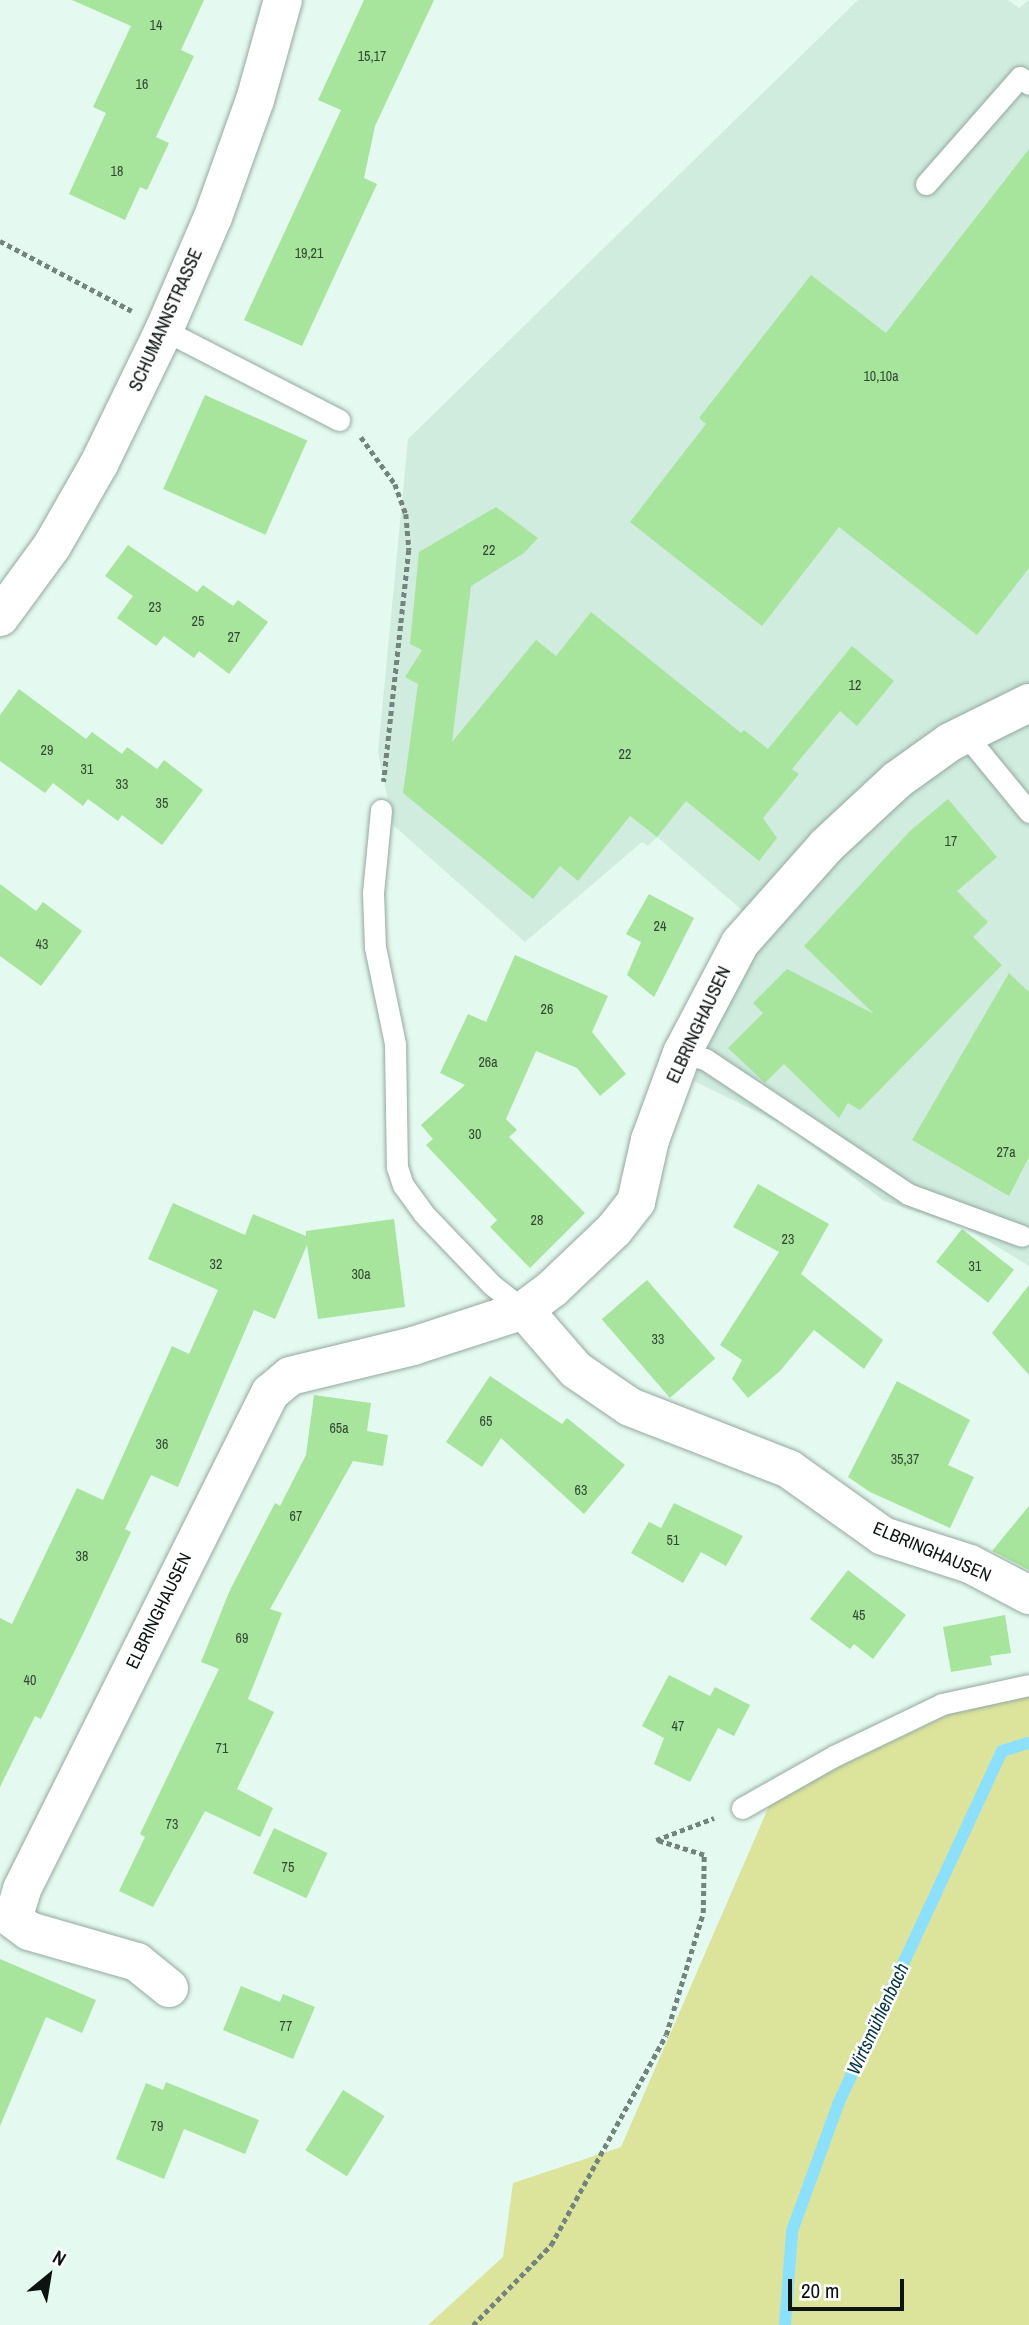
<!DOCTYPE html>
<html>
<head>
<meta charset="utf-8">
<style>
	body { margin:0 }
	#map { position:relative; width:1029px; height:2325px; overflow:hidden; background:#e4faf0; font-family:"Archivo Narrow",sans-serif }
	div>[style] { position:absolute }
	.built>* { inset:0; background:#cfecdf }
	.green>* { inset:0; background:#dce49b }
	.stream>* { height:12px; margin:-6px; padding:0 6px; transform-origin:6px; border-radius:6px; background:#8be0fe }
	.building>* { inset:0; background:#a7e49c; transform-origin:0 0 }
	.path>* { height:4.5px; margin-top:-2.25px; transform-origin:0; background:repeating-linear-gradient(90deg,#74837d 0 5px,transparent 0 8.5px) }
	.roads { filter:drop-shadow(0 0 2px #94a89f) drop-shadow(0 0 2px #94a89f) }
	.lane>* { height:21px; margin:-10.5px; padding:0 10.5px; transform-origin:10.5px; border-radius:10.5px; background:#fff }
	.street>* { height:38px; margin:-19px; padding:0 19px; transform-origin:19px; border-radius:19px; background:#fff }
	span { translate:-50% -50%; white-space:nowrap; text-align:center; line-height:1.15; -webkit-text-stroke:5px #fff; paint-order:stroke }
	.number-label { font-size:14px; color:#334834 }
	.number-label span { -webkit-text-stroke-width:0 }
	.street-label { font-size:18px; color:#0c1411 }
	.water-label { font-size:19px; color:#003544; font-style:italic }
	.north { position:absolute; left:14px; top:2241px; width:70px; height:70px; -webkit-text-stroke:5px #fff; paint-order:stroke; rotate:30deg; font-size:19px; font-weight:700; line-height:28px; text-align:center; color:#0c1411 }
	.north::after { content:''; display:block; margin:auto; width:24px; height:32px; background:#0c1411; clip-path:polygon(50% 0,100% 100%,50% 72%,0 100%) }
	.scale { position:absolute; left:788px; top:2279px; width:116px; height:32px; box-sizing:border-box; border:4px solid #0c1411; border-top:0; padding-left:9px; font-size:21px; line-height:24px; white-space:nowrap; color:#0c1411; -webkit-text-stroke:5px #fff; paint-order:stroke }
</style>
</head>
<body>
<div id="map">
	<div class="built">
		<div style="clip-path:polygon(858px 0,1008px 0,1019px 8px,1029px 0,1029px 1266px,966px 1228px,884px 1201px,788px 1127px,694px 1081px,737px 980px,771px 935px,657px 837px,648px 846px,642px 842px,525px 942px,393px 825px,378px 752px,408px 439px)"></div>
	</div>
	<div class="green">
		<div style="clip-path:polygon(1029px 1695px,1029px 2325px,428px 2325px,503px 2257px,513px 2183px,621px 2147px,772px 1799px,960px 1709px)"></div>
	</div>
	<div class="stream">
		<div style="left:785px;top:2325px;width:94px;rotate:-85.7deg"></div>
		<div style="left:792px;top:2231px;width:137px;rotate:-70deg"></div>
		<div style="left:839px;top:2102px;width:387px;rotate:-65.1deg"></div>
		<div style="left:1002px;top:1751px;width:28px;rotate:-17deg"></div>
	</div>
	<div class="building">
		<div style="clip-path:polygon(72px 0,204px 0,181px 50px,194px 56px,156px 137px,169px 143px,147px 190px,140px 187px,125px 220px,69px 194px,106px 113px,93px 107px,131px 26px)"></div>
		<div style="clip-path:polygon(364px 0,434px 0,375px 126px,364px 178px,377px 184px,302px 346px,244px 320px,341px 110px,318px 100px)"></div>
		<div style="clip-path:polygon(1029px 149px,1029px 568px,977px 635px,839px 527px,762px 626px,630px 522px,706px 424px,699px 418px,811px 275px,886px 333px)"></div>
		<div style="left:205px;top:395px;width:112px;height:103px;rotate:24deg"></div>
		<div style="clip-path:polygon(496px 507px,538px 538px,524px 553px,471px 586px,452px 742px,536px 640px,556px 656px,591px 612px,741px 733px,744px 730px,768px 749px,852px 646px,894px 681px,857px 726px,840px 711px,792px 769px,799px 774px,763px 818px,777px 838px,759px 861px,686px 801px,657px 837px,630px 816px,578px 881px,560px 866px,533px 899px,403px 793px,418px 684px,405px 677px,422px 650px,410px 644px,419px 552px)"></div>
		<div style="clip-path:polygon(128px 545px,197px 592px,203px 585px,233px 606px,238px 600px,268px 622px,229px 674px,199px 651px,194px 658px,164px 636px,156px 646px,117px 618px,133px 596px,105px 576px)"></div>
		<div style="clip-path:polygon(19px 689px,86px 739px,92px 732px,122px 754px,127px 747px,157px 769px,164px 760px,203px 790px,162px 845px,122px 815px,118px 821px,88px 799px,83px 806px,53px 783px,45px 793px,0 761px,0 715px)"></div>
		<div style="clip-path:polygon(948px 799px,997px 857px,957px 891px,988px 922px,973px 937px,1002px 965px,860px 1110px,848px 1103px,839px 1118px,784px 1064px,765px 1083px,728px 1048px,763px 1013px,753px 1003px,787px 969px,874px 1014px,804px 946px,910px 831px)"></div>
		<div style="clip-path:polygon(0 884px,36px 911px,43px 902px,82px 931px,41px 986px,0 956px)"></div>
		<div style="clip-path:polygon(649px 894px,694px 918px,654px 997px,627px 975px,641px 942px,626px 934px)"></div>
		<div style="clip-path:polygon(515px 955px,608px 996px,592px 1032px,626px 1074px,600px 1096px,577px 1068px,536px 1051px,506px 1119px,517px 1130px,509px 1137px,585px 1213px,530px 1268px,490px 1227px,497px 1220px,426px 1145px,433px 1139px,421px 1125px,465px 1085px,440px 1073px,468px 1014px,486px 1022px)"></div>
		<div style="clip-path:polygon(1009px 973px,1029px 992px,1029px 1157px,1009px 1196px,912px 1140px)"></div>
		<div style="clip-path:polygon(758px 1184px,829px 1224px,801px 1274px,883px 1340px,864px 1369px,814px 1330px,780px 1371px,748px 1398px,732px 1379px,742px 1360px,720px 1345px,779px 1252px,733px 1227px)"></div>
		<div style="clip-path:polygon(173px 1203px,245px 1235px,253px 1214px,306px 1236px,306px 1231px,394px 1219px,405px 1307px,318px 1319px,307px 1245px,275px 1319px,254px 1310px,178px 1487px,151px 1475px,125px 1529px,131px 1532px,83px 1634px,41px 1719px,35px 1716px,0 1787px,0 1618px,12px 1624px,77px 1488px,103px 1500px,172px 1346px,189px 1354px,218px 1290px,148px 1259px)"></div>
		<div style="left:962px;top:1229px;width:66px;height:42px;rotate:38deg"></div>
		<div style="left:647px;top:1280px;width:104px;height:60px;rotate:49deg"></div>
		<div style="clip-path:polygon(1029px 1285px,1029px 1375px,992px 1333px)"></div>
		<div style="clip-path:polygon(490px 1376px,562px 1424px,567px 1418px,625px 1465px,584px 1514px,501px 1438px,482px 1467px,446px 1442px)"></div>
		<div style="clip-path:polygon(897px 1381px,970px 1420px,948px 1465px,974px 1477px,950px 1528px,870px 1492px,848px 1477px)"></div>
		<div style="clip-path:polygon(314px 1395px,371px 1403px,367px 1431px,388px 1435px,383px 1466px,353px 1461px,270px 1609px,282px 1613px,248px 1699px,274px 1712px,237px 1789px,273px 1808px,260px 1837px,205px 1811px,153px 1907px,119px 1891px,145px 1837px,140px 1834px,219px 1669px,201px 1662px,230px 1590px,275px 1503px,280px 1506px,306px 1455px)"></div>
		<div style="clip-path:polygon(674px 1503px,743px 1536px,726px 1566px,701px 1552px,683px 1583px,631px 1553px,649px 1522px,661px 1528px)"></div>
		<div style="clip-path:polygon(1029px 1506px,1029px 1570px,992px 1551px)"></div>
		<div style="clip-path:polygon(848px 1570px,906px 1615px,873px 1659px,854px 1644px,850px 1649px,810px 1619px)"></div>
		<div style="clip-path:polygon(1005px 1615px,1011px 1653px,990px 1656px,992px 1665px,951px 1672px,943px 1627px)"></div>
		<div style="clip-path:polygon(669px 1675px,710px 1696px,715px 1687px,750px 1705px,734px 1736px,718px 1728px,690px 1782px,654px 1764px,664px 1738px,642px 1726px)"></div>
		<div style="left:274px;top:1828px;width:59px;height:50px;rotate:25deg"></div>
		<div style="clip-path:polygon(0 1959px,96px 2000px,82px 2033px,46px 2017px,0 2126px)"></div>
		<div style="clip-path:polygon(241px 1986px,280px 2002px,283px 1994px,315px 2007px,293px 2059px,223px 2030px)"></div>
		<div style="clip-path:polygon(166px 2082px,259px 2120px,245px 2154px,184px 2129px,164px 2179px,116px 2159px,146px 2083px,163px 2090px)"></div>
		<div style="left:343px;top:2090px;width:49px;height:71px;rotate:32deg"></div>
	</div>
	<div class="path">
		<div style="left:0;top:241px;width:149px;rotate:27.9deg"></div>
		<div style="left:361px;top:437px;width:58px;rotate:54.1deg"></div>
		<div style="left:395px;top:484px;width:32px;rotate:70deg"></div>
		<div style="left:406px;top:514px;width:36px;rotate:85deg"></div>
		<div style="left:409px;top:550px;width:233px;rotate:96.2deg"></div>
		<div style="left:473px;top:2325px;width:112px;rotate:-45.7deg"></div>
		<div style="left:551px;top:2245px;width:239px;rotate:-61.3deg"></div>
		<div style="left:666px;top:2035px;width:127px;rotate:-73.1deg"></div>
		<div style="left:703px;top:1913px;width:58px;rotate:-89deg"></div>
		<div style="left:704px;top:1855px;width:50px;rotate:-162.6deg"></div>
		<div style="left:656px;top:1840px;width:62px;rotate:-20.8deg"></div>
	</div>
	<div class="roads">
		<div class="lane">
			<div style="left:926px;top:184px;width:142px;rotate:-48.7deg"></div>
			<div style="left:1020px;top:77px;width:11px;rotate:38deg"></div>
			<div style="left:164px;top:330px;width:197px;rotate:27.2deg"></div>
			<div style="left:965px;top:734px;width:101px;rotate:50.6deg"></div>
			<div style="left:381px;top:810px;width:83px;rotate:95.5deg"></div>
			<div style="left:373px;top:893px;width:54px;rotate:87.9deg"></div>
			<div style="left:375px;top:947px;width:99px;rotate:78.3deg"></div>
			<div style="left:395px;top:1044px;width:123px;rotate:89.1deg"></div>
			<div style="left:397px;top:1167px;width:19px;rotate:72deg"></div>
			<div style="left:403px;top:1185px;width:34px;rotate:54deg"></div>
			<div style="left:423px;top:1213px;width:100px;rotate:46.2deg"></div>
			<div style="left:492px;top:1285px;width:41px;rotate:38deg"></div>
			<div style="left:682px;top:1053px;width:24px;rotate:15deg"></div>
			<div style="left:705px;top:1059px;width:244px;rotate:33.6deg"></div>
			<div style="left:908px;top:1194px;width:121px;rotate:20.2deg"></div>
			<div style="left:742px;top:1808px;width:106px;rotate:-29.5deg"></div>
			<div style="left:834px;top:1756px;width:120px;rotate:-25.7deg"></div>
			<div style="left:942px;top:1704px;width:89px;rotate:-12.3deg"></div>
		</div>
		<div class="street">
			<div style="left:0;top:617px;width:88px;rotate:-53.8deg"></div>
			<div style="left:52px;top:546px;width:95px;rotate:-60.2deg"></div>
			<div style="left:99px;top:464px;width:149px;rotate:-64.1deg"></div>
			<div style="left:164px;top:330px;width:123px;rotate:-66.6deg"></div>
			<div style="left:213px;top:217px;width:124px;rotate:-70.3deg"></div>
			<div style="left:255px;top:100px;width:104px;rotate:-74.4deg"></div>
			<div style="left:524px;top:1310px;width:79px;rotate:49.1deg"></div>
			<div style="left:576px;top:1370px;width:65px;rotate:34.4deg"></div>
			<div style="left:630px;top:1407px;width:171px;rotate:21.3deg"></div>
			<div style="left:789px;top:1469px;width:115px;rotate:35.5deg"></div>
			<div style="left:883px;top:1536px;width:91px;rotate:17.8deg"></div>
			<div style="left:970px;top:1564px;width:67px;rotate:27.7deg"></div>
			<div style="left:169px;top:1988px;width:41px;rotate:-140.9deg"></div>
			<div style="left:137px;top:1962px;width:112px;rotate:-164deg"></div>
			<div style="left:29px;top:1931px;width:20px;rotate:-143deg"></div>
			<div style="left:13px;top:1919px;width:31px;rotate:-73deg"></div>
			<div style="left:22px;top:1889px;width:555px;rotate:-63.43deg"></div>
			<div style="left:270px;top:1393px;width:26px;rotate:-40deg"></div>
			<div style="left:290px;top:1376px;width:127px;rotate:-13.7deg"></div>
			<div style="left:413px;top:1346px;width:117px;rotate:-18deg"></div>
			<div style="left:524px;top:1310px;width:36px;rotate:-37deg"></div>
			<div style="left:553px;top:1288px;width:84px;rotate:-43.6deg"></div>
			<div style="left:614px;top:1230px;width:36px;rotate:-52deg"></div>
			<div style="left:636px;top:1202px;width:64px;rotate:-77.3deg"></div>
			<div style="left:650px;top:1140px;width:93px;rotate:-69.8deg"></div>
			<div style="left:682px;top:1053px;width:124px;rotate:-62.2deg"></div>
			<div style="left:740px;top:943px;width:130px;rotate:-48.4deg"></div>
			<div style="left:826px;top:846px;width:97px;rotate:-42.9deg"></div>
			<div style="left:897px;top:780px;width:65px;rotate:-35.6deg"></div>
			<div style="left:950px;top:742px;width:88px;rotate:-26.3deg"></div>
		</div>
	</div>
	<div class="number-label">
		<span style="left:156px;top:25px">14</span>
		<span style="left:372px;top:56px">15,17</span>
		<span style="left:142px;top:84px">16</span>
		<span style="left:117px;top:171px">18</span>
		<span style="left:309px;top:253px">19,21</span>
		<span style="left:881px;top:376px">10,10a</span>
		<span style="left:489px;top:550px">22</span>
		<span style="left:155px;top:607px">23</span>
		<span style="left:198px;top:621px">25</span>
		<span style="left:234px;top:637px">27</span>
		<span style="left:855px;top:685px">12</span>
		<span style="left:47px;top:750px">29</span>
		<span style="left:625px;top:754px">22</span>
		<span style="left:87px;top:769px">31</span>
		<span style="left:122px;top:784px">33</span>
		<span style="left:162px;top:803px">35</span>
		<span style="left:951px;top:841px">17</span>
		<span style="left:660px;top:926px">24</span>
		<span style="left:42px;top:944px">43</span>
		<span style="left:547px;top:1009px">26</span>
		<span style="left:488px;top:1062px">26a</span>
		<span style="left:475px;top:1134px">30</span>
		<span style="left:1006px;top:1152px">27a</span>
		<span style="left:537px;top:1220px">28</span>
		<span style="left:788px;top:1239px">23</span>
		<span style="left:216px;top:1264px">32</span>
		<span style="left:975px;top:1266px">31</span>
		<span style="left:361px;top:1274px">30a</span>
		<span style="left:658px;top:1339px">33</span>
		<span style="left:486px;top:1421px">65</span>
		<span style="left:339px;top:1428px">65a</span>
		<span style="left:162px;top:1444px">36</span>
		<span style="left:905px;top:1459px">35,37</span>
		<span style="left:581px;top:1490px">63</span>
		<span style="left:296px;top:1516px">67</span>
		<span style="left:673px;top:1540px">51</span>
		<span style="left:82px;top:1556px">38</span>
		<span style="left:859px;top:1615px">45</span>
		<span style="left:242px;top:1638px">69</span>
		<span style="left:30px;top:1680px">40</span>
		<span style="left:678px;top:1726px">47</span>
		<span style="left:222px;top:1748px">71</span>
		<span style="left:172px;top:1824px">73</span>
		<span style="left:288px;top:1867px">75</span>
		<span style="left:286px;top:2026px">77</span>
		<span style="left:157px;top:2126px">79</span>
	</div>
	<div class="street-label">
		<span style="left:166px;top:320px;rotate:-66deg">SCHUMANNSTRASSE</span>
		<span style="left:699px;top:1025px;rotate:-65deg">ELBRINGHAUSEN</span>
		<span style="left:932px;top:1552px;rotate:23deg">ELBRINGHAUSEN</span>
		<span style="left:159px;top:1611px;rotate:-64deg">ELBRINGHAUSEN</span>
	</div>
	<div class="water-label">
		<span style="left:878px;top:2019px;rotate:-65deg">Wirtsmühlenbach</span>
	</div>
	<div class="north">N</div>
	<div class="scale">20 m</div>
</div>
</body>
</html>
